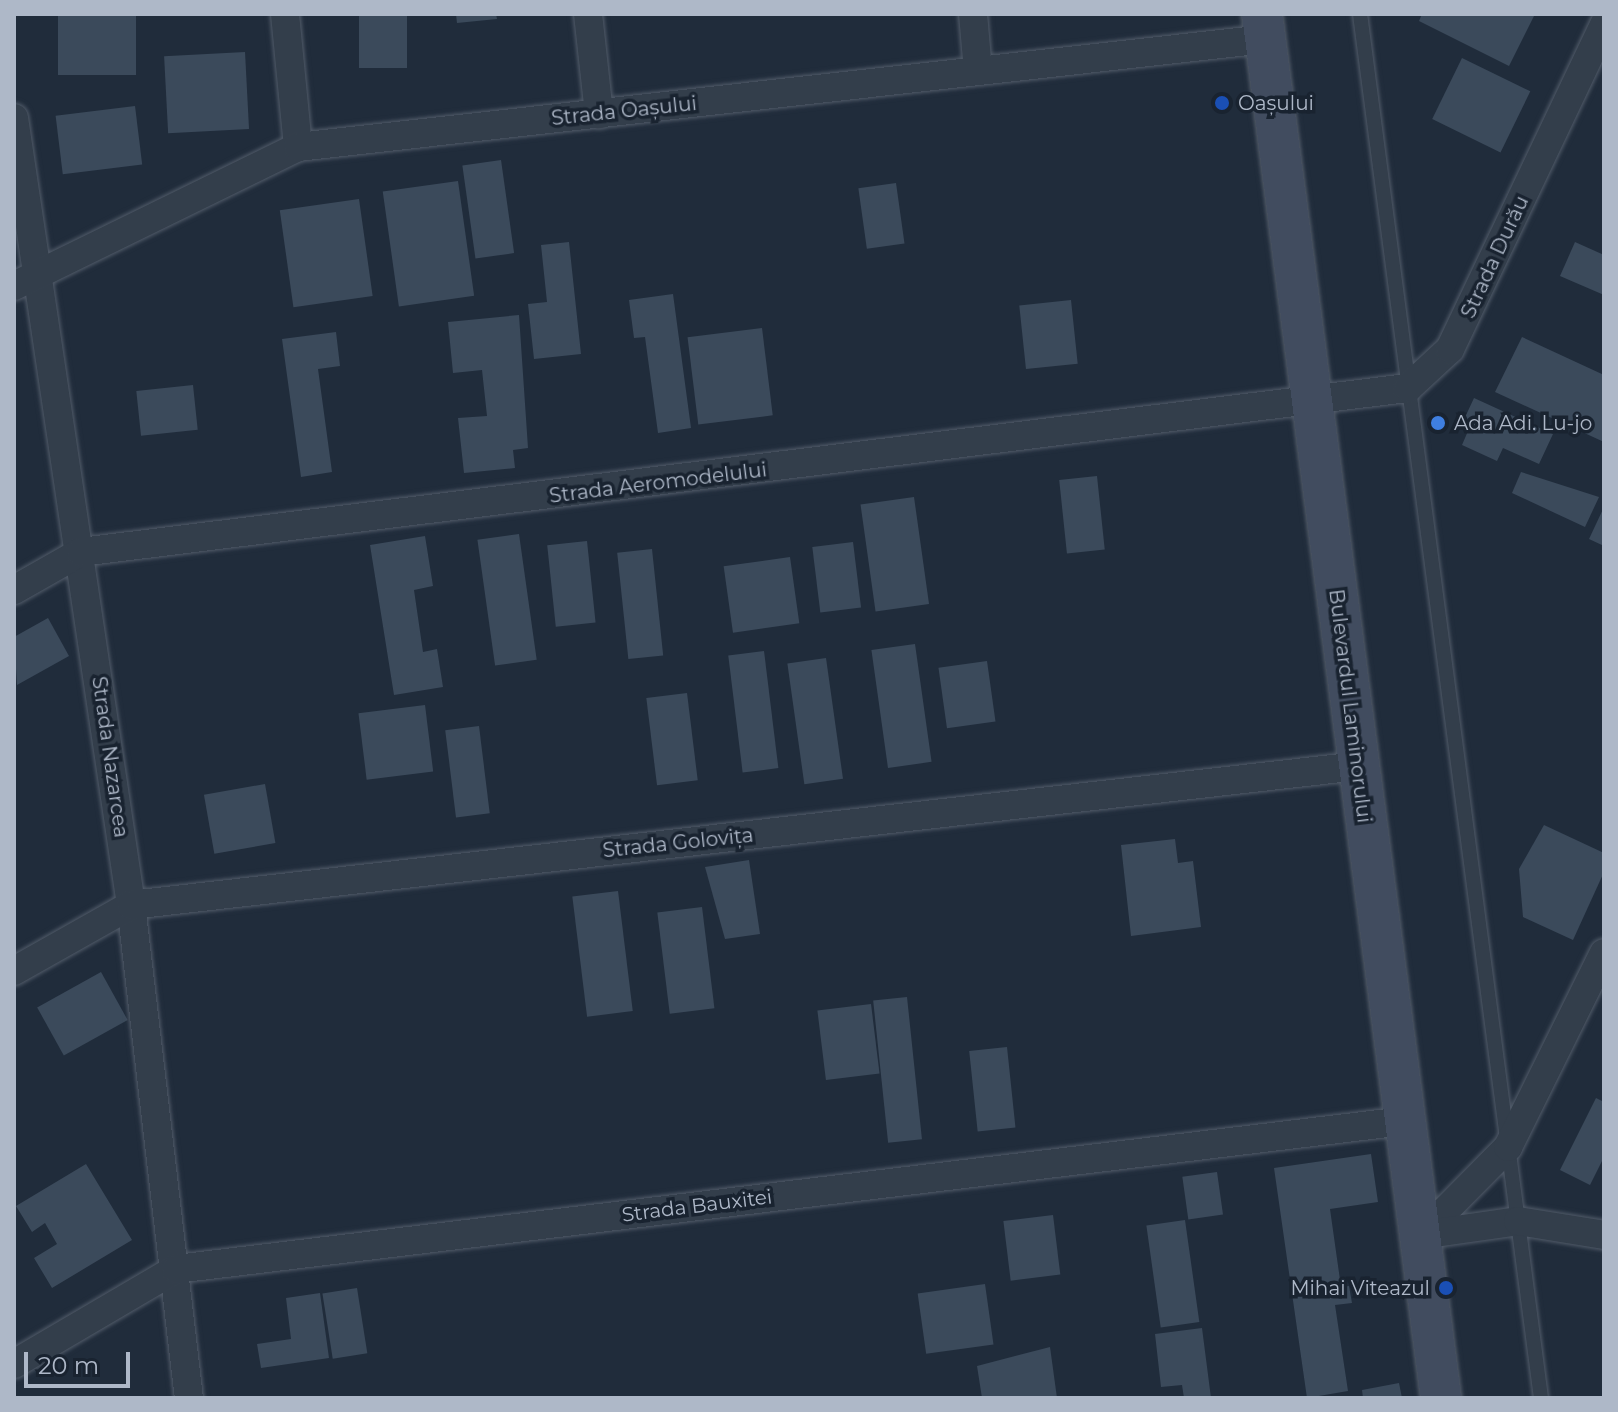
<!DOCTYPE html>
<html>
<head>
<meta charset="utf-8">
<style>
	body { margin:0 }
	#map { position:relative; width:1618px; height:1412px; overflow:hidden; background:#202c3b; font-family:Montserrat,sans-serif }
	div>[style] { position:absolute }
	.building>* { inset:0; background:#3b4a5b; transform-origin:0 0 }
	.roads { filter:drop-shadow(0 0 2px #515b69) drop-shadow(0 0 2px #515b69) }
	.lane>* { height:14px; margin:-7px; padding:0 7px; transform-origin:7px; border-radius:7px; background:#333e4b }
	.street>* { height:28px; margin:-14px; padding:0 14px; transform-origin:14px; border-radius:14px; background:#333e4b }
	.secondary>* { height:40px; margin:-20px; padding:0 20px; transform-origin:20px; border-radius:20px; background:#414c5f }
	.dots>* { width:22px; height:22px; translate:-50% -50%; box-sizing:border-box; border:4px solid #192330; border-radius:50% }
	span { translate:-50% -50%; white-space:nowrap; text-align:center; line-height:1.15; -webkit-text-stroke:7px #192330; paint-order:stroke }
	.poi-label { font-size:20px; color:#aeb8c8 }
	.left { translate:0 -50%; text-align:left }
	.right { translate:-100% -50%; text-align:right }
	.street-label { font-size:20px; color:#aeb8c8 }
	.frame { position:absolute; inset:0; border:16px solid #aeb8c8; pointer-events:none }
	.scale { position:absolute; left:24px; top:1352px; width:106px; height:36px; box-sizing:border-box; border:4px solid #aeb8c8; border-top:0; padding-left:10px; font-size:24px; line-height:28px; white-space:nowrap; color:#aeb8c8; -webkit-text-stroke:6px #192330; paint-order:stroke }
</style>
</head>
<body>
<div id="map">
	<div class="building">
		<div style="left:58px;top:14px;width:78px;height:61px"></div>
		<div style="left:359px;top:14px;width:48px;height:54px"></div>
		<div style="clip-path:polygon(456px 14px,496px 14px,497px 19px,457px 23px)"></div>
		<div style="clip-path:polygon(1422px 14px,1535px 14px,1509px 66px,1419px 21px)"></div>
		<div style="left:245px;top:52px;width:77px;height:81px;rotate:87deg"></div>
		<div style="left:1462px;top:58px;width:76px;height:68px;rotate:26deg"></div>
		<div style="left:135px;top:106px;width:59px;height:80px;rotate:83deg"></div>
		<div style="left:501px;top:160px;width:94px;height:39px;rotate:82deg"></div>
		<div style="left:458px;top:181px;width:116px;height:76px;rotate:82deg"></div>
		<div style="left:896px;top:183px;width:61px;height:38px;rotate:82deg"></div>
		<div style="left:359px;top:199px;width:98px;height:80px;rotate:82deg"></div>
		<div style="clip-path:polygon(569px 242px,581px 354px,534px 359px,528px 304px,547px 302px,541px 245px)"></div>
		<div style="clip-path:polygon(1575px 242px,1604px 255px,1604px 295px,1560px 276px)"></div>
		<div style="clip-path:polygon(673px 294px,691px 428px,658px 433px,645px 337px,634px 338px,629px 300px)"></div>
		<div style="left:1071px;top:300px;width:64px;height:52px;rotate:84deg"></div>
		<div style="clip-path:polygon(519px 315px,528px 448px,513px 450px,515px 468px,464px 473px,458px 418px,487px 416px,482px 370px,453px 373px,448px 322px)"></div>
		<div style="left:762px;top:328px;width:88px;height:75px;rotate:83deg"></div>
		<div style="clip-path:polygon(336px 332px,340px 366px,318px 369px,332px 472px,301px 477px,282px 339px)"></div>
		<div style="clip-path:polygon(1522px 337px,1604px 375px,1604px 442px,1495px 392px)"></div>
		<div style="left:193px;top:385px;width:45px;height:57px;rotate:84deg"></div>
		<div style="clip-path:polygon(1474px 398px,1553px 434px,1539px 464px,1503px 448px,1497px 461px,1462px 445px,1468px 431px,1460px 428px)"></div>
		<div style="clip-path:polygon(1521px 472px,1599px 497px,1585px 527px,1512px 493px)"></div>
		<div style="left:1097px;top:476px;width:74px;height:38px;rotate:84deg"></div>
		<div style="left:914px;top:497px;width:108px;height:54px;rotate:82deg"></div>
		<div style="clip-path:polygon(1604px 507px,1604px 546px,1589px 539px)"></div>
		<div style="left:519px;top:534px;width:127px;height:42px;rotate:82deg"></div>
		<div style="clip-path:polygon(425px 536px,433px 586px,414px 590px,423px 652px,437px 649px,443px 687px,394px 695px,370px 545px)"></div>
		<div style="left:587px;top:541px;width:82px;height:40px;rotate:84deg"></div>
		<div style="left:853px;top:542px;width:66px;height:41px;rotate:83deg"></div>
		<div style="left:652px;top:549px;width:107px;height:35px;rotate:84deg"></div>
		<div style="left:790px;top:557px;width:67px;height:67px;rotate:82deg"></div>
		<div style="clip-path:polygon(48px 618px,69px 656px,17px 685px,14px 637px)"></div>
		<div style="left:915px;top:644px;width:119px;height:44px;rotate:82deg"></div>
		<div style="left:764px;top:651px;width:118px;height:36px;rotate:83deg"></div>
		<div style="left:826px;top:658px;width:122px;height:39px;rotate:82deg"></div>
		<div style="left:987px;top:661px;width:61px;height:49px;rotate:82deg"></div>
		<div style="left:687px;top:693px;width:88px;height:41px;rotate:83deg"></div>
		<div style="left:425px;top:705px;width:67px;height:67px;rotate:83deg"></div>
		<div style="left:479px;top:726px;width:88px;height:34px;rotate:83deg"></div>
		<div style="left:265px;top:784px;width:60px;height:62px;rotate:80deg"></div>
		<div style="clip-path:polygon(1544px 825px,1604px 853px,1604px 872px,1573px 940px,1523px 917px,1519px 869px)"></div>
		<div style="clip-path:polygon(1175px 839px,1178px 863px,1193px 861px,1201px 927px,1131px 936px,1121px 845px)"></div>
		<div style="clip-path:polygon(749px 860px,760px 934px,725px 939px,705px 867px)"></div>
		<div style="left:618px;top:891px;width:121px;height:46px;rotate:83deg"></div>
		<div style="left:702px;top:907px;width:102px;height:45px;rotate:83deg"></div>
		<div style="left:101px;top:972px;width:55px;height:73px;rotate:61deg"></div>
		<div style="left:907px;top:997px;width:143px;height:34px;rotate:84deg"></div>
		<div style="left:871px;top:1004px;width:70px;height:54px;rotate:83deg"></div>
		<div style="left:1007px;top:1047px;width:81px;height:38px;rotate:84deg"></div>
		<div style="clip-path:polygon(1596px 1098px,1604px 1102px,1604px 1157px,1590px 1185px,1560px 1170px)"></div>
		<div style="clip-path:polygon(1371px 1154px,1378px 1202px,1330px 1209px,1341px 1287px,1349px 1286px,1352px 1303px,1335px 1305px,1348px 1391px,1307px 1398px,1274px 1168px)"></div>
		<div style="clip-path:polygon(86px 1164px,132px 1240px,52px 1288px,34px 1258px,57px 1244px,45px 1223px,32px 1232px,16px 1206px)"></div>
		<div style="left:1217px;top:1172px;width:43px;height:35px;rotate:82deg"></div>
		<div style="left:1053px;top:1215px;width:60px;height:50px;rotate:83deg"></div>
		<div style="left:1185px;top:1220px;width:103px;height:39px;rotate:82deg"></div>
		<div style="left:985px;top:1284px;width:61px;height:68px;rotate:82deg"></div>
		<div style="left:357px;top:1288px;width:66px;height:35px;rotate:81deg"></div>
		<div style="clip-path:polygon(320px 1293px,329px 1358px,261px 1368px,257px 1344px,291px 1339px,286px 1298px)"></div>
		<div style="clip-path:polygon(1202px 1328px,1211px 1398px,1184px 1398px,1182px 1385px,1161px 1387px,1155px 1334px)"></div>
		<div style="clip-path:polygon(1050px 1347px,1057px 1398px,982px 1398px,977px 1366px)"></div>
		<div style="clip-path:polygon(1399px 1383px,1402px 1398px,1363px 1398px,1362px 1390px)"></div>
	</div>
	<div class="roads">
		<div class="lane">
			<div style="left:1360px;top:14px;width:1396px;rotate:82.55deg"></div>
		</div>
		<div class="street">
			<div style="left:285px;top:14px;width:134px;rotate:84.4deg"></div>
			<div style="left:588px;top:14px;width:101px;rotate:83.7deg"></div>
			<div style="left:973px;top:14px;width:57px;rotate:85deg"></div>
			<div style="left:14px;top:118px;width:796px;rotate:81.54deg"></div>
			<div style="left:131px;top:905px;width:496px;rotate:83.3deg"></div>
			<div style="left:14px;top:286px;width:316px;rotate:-26.1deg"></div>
			<div style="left:298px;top:147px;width:973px;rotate:-6.37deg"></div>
			<div style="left:14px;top:590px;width:77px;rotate:-29.6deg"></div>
			<div style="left:81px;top:552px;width:1337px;rotate:-7.05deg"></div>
			<div style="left:1408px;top:388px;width:57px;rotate:-42.9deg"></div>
			<div style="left:1450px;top:349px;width:360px;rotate:-64.6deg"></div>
			<div style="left:14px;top:971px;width:134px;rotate:-29.4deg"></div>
			<div style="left:131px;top:905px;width:1235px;rotate:-6.46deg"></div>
			<div style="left:1421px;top:1235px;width:124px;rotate:-45.3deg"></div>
			<div style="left:1508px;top:1147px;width:216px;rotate:-63.7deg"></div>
			<div style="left:1421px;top:1235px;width:98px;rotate:-8.2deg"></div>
			<div style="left:1518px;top:1221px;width:87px;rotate:9.2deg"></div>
			<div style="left:14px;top:1364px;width:188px;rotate:-30.4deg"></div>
			<div style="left:176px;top:1269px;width:1238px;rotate:-6.87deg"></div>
		</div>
		<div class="secondary">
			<div style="left:1262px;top:14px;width:1396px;rotate:82.63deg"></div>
		</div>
	</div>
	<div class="dots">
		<div style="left:1222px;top:103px;background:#1a4fb4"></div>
		<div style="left:1438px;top:423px;background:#3f7fe0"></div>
		<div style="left:1446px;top:1288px;background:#1a4fb4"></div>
	</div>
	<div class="poi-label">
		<span class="left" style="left:1238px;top:103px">Oașului</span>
		<span class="left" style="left:1454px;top:423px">Ada Adi. Lu-jo</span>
		<span class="right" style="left:1430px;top:1288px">Mihai Viteazul</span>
	</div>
	<div class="street-label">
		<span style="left:624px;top:111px;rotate:-6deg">Strada Oașului</span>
		<span style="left:1495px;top:257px;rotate:-65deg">Strada Durău</span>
		<span style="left:658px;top:483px;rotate:-7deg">Strada Aeromodelului</span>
		<span style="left:1350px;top:706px;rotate:83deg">Bulevardul Laminorului</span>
		<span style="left:110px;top:757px;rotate:82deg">Strada Nazarcea</span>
		<span style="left:678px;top:843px;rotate:-6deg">Strada Golovița</span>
		<span style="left:697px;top:1206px;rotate:-7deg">Strada Bauxitei</span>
	</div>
	<div class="frame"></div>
	<div class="scale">20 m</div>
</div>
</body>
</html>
